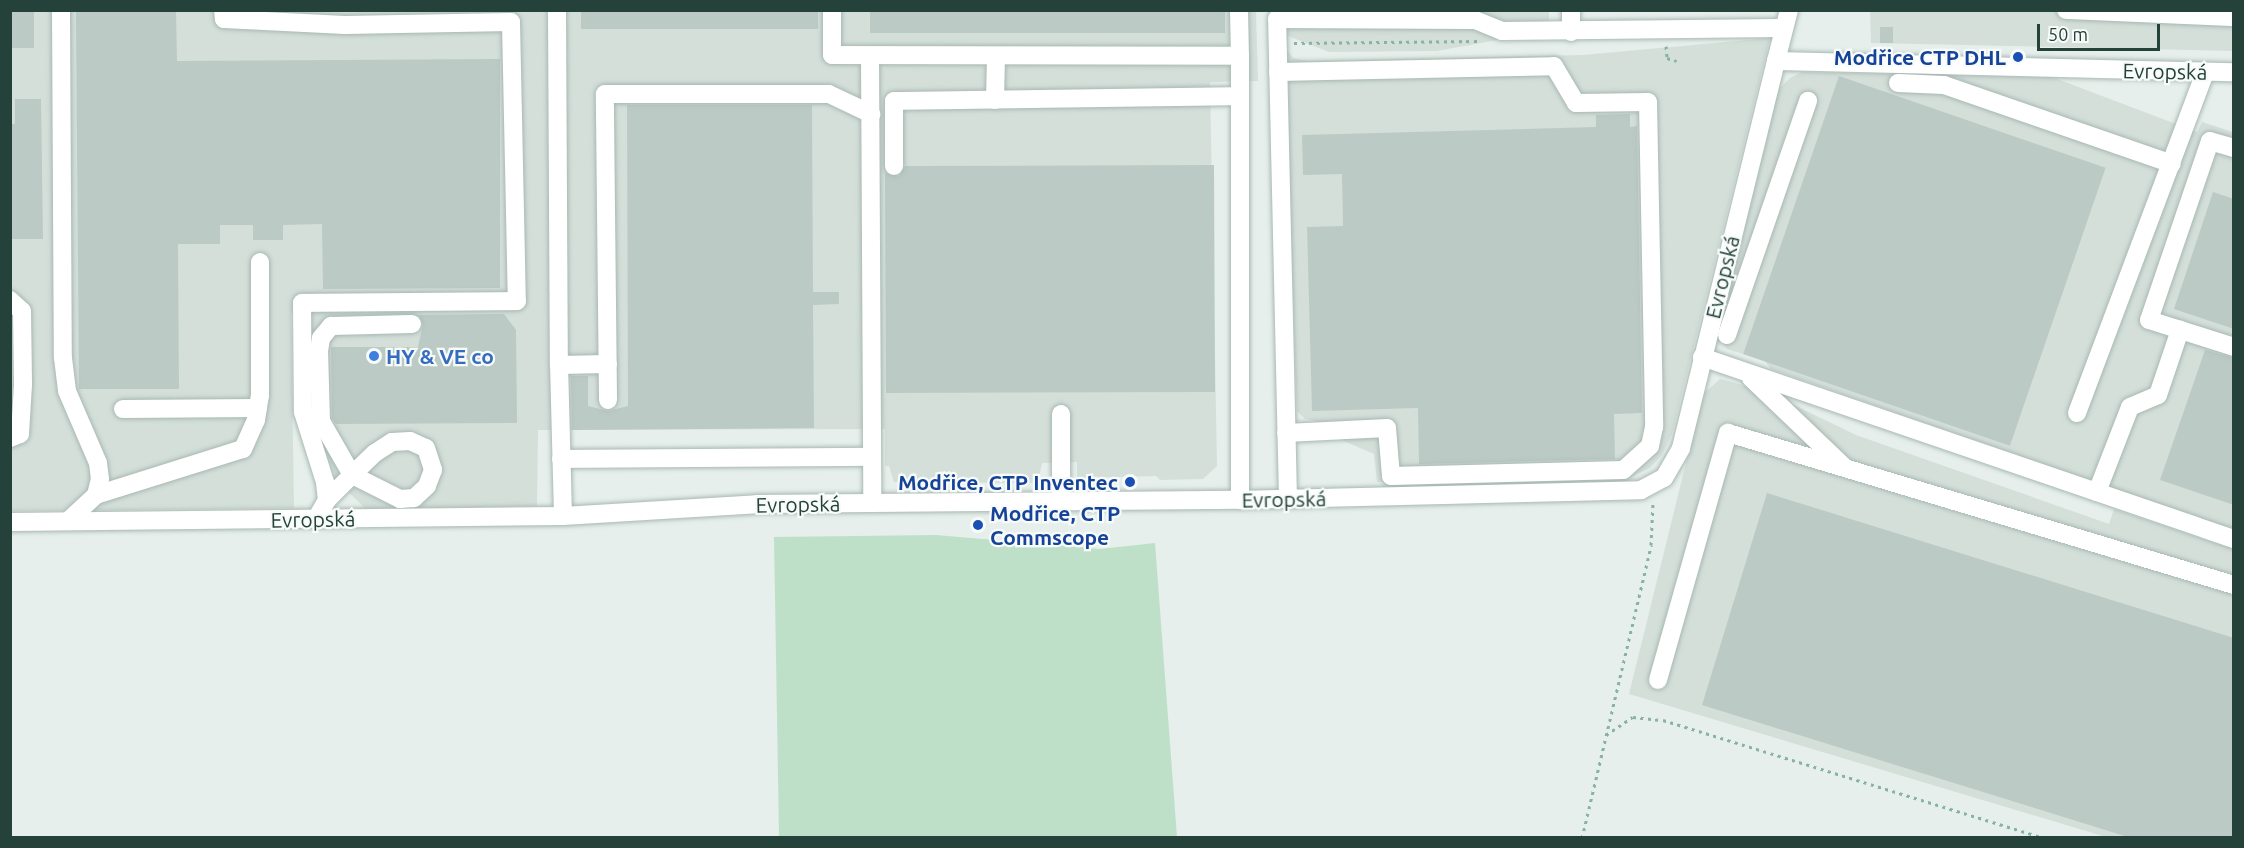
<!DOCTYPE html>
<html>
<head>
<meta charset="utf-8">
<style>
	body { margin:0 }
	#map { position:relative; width:2244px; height:848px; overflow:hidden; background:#e6efeb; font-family:Ubuntu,sans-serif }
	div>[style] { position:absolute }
	.built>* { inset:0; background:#d4dfda }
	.green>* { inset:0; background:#bfe0c8 }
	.building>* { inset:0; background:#bbcac4; transform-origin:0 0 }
	.path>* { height:3px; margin-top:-1.5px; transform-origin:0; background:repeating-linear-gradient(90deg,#86b3a5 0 3px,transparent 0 7.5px) }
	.roads { filter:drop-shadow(0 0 2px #a8b8b2) drop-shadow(0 0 2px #a8b8b2) }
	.minor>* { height:18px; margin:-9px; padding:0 9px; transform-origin:9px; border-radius:9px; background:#fff }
	.dots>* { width:16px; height:16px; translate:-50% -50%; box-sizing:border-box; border:3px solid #f7fbf9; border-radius:50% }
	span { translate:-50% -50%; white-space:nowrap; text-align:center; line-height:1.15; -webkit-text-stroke:4.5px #f7fbf9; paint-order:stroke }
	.transit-label { font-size:21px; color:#164399; font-weight:700 }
	.right { translate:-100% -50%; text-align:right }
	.left { translate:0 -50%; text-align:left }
	.street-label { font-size:21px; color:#24423a }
	.shop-label { font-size:21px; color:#366cbe; font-weight:700 }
	.frame { position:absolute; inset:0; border:12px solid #24423a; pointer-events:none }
	.scale { position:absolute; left:2037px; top:24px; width:123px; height:27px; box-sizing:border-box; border:3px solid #24423a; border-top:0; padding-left:8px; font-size:18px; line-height:21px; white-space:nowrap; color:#24423a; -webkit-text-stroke:4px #f7fbf9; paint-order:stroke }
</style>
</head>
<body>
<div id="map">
	<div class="built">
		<div style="clip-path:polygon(1269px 10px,1549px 11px,1549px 23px,1503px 39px,1437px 51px,1329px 52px,1288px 36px,1286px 48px,1293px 58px,1307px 61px,1583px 55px,1770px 38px,1672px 434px,1662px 455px,1650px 468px,1631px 477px,1377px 482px,1374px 454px,1337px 438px,1327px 424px,1305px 419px,1297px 411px,1284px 48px,1269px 48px)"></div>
		<div style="clip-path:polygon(10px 11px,1256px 11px,1258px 81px,1210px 82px,1217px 466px,1203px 479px,1160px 480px,1156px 476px,1077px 478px,1077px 462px,1042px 463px,1038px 483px,894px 482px,889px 466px,885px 466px,885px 429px,538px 430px,537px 506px,366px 509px,337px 481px,316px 421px,311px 313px,291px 313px,294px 508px,11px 511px)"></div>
		<div style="clip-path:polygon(1870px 11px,2233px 11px,2233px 51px,1871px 43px)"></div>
		<div style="clip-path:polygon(1802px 72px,2052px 77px,2197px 132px,2202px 122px,2233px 132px,2233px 530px,1771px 369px,1765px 361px,1727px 349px,1722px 343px,1722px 313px,1778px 90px,1790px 78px)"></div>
		<div style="clip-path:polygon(1720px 379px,1765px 391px,1856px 435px,2109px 524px,2114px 509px,2233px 549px,2233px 837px,2106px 837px,1629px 694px,1703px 394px)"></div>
	</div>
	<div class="green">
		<div style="clip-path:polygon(936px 535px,1100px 549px,1155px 543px,1177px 837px,779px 837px,774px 537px)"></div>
	</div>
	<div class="building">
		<div style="left:10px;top:10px;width:24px;height:38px"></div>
		<div style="clip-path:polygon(76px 10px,176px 10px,177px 61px,500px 59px,500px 288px,323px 289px,322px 224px,283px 225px,283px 240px,253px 240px,253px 225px,220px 225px,220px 244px,178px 244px,179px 389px,79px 389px)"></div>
		<div style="left:581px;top:10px;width:237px;height:19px"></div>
		<div style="left:870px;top:10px;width:355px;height:23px"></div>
		<div style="left:1880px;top:27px;width:13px;height:16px"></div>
		<div style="left:1839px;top:76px;width:282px;height:294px;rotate:19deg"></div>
		<div style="clip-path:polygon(15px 99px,41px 99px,43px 239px,10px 239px,10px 124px,15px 124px)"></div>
		<div style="clip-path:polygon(627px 105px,812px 105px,813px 292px,839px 292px,839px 304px,813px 305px,814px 428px,572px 430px,571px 376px,588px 376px,588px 406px,608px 411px,628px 406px)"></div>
		<div style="clip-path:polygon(1630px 114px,1630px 127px,1637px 126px,1642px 413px,1614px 414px,1615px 459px,1419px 464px,1418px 408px,1312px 411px,1307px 227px,1343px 226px,1342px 174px,1303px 175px,1302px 135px,1596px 127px,1596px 115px)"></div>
		<div style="clip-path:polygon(1214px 165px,1215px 392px,886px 393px,885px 173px,899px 176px,905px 166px)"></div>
		<div style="clip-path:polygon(2213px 192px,2234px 199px,2234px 329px,2174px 309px)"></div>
		<div style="clip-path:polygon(504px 314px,516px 330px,517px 423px,336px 424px,332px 418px,331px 347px,418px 347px,423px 324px,418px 315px)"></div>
		<div style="clip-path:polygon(2205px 350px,2234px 358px,2234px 505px,2160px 480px)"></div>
		<div style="clip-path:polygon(1767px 493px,2234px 638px,2234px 837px,2128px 837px,1702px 705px)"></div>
	</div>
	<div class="path">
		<div style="left:1294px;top:43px;width:186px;rotate:-0.6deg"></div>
		<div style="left:1666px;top:46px;width:12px;rotate:85deg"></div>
		<div style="left:1667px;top:58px;width:10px;rotate:17deg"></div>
		<div style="left:1606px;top:735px;width:32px;rotate:-34deg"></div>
		<div style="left:1633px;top:717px;width:30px;rotate:6deg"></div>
		<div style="left:1663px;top:720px;width:399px;rotate:17.2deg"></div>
		<div style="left:1582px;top:838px;width:301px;rotate:-76.7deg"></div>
		<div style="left:1651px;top:545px;width:43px;rotate:-87.3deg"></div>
	</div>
	<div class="roads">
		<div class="minor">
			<div style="left:61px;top:10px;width:348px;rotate:89.7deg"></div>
			<div style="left:63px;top:358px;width:33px;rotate:83deg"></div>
			<div style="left:67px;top:391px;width:78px;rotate:66.7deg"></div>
			<div style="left:98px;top:463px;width:16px;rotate:83deg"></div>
			<div style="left:100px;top:479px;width:16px;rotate:104deg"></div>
			<div style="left:96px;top:495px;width:38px;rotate:137deg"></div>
			<div style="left:223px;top:10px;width:9px;rotate:84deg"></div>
			<div style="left:224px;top:19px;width:121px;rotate:2.8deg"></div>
			<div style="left:345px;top:25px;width:166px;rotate:-1deg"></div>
			<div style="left:511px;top:22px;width:279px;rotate:88.8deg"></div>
			<div style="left:517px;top:301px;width:215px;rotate:179.5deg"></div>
			<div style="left:302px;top:303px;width:109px;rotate:89.5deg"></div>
			<div style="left:303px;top:412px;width:73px;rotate:72.6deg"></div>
			<div style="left:325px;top:482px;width:18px;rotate:84deg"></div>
			<div style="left:327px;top:500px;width:22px;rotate:120deg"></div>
			<div style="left:557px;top:10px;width:355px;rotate:89.7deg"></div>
			<div style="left:832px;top:10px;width:45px;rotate:90deg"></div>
			<div style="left:832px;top:55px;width:408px;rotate:0.1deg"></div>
			<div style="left:1240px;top:56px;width:444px;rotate:90deg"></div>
			<div style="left:1239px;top:10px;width:46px;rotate:88.8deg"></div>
			<div style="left:1571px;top:10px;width:22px;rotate:90deg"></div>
			<div style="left:2066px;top:10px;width:168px;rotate:2.4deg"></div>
			<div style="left:870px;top:56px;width:447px;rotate:89.7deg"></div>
			<div style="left:1776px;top:61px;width:53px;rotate:-75.7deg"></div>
			<div style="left:1278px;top:72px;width:276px;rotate:-1.2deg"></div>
			<div style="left:1554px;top:66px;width:43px;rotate:59.3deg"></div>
			<div style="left:1576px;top:103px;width:72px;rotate:-0.8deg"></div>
			<div style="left:1648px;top:102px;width:325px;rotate:88.9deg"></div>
			<div style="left:1654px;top:427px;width:19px;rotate:102deg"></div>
			<div style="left:1650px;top:446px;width:36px;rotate:138deg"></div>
			<div style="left:1623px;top:470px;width:232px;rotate:178.5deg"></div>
			<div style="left:1391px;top:476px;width:48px;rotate:-94.8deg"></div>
			<div style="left:1387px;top:428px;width:101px;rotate:177.2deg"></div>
			<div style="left:1898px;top:83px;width:46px;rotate:2.5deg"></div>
			<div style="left:1944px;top:85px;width:241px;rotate:19.1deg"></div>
			<div style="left:995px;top:100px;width:44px;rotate:-88.7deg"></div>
			<div style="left:2234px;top:148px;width:25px;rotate:-164deg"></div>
			<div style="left:2210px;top:141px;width:189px;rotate:108.8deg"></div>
			<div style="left:2149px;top:320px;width:89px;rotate:17.6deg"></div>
			<div style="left:894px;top:166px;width:65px;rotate:-90deg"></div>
			<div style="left:894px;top:101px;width:346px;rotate:-0.8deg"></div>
			<div style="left:10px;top:300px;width:16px;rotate:43deg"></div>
			<div style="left:22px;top:311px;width:74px;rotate:89.2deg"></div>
			<div style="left:23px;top:385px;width:49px;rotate:93.5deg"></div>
			<div style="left:20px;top:434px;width:11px;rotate:158deg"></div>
			<div style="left:1727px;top:335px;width:248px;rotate:-70.9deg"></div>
			<div style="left:1702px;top:357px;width:562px;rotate:18.89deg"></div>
			<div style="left:1751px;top:378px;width:129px;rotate:43.7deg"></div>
			<div style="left:608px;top:400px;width:306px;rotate:-90.6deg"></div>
			<div style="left:605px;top:94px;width:224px"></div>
			<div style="left:829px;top:94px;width:47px;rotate:25.5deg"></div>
			<div style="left:123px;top:409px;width:135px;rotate:-0.4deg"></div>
			<div style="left:2077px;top:413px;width:364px;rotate:-69.4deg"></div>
			<div style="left:1061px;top:414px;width:88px;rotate:90deg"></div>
			<div style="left:561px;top:459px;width:310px;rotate:-0.4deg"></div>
			<div style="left:2097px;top:492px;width:91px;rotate:-68.8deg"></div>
			<div style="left:2130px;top:407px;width:30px;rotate:-23deg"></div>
			<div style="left:2158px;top:395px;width:69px;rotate:-71.3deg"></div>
			<div style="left:96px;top:495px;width:154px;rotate:-17.4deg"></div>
			<div style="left:243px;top:449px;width:32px;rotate:-66deg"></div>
			<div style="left:256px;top:420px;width:24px;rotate:-81deg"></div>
			<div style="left:260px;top:396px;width:134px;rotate:-90deg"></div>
			<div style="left:1288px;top:499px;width:480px;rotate:-91.3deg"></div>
			<div style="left:1277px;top:19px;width:198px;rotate:0.3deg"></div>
			<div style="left:1475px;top:20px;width:29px;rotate:22deg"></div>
			<div style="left:1502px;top:31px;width:282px;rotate:-0.6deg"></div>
			<div style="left:327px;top:500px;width:35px;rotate:-45deg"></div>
			<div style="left:352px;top:475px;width:32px;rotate:-44deg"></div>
			<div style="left:375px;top:453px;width:20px;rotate:-33deg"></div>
			<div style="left:392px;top:442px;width:18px;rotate:-3deg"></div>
			<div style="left:410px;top:441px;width:17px;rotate:24deg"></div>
			<div style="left:426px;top:448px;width:23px;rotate:72deg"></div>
			<div style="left:433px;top:470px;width:17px;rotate:111deg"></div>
			<div style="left:427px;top:486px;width:18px;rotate:137deg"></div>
			<div style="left:414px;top:498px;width:14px;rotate:176deg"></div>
			<div style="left:400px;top:499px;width:54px;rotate:-153.4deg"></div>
			<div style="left:352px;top:475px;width:62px;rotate:-119.9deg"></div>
			<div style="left:321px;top:421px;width:70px;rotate:-91.6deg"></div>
			<div style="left:319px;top:351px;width:13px;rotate:-81deg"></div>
			<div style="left:321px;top:338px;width:16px;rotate:-50deg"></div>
			<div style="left:331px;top:326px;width:81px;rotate:-1.4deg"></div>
			<div style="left:563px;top:516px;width:151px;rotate:-91.5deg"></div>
			<div style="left:559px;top:365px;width:49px;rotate:-1.2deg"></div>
			<div style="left:10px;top:522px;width:553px;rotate:-0.62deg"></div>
			<div style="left:563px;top:516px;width:194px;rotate:-3.5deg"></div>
			<div style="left:757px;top:504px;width:483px;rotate:-0.5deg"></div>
			<div style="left:1240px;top:500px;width:401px;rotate:-1.4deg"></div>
			<div style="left:1641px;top:490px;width:26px;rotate:-28deg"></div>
			<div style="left:1664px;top:478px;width:34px;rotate:-60deg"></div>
			<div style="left:1681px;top:448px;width:398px;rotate:-76.2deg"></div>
			<div style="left:1776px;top:61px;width:458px;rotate:1.4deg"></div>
			<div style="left:1658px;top:680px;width:257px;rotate:-74.2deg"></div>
			<div style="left:1728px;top:433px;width:528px;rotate:16.72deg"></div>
		</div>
	</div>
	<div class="dots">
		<div style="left:2018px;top:57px;background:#1a4fb4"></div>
		<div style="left:374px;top:356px;background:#3f7fe0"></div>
		<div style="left:1130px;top:482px;background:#1a4fb4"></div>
		<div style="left:978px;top:525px;background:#1a4fb4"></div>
	</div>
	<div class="transit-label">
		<span class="right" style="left:2006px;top:57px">Modřice CTP DHL</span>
		<span class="right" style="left:1118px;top:482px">Modřice, CTP Inventec</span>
		<span class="left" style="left:990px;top:525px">Modřice, CTP<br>Commscope</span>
	</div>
	<div class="street-label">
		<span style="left:2165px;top:71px;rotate:1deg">Evropská</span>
		<span style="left:1722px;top:277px;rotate:-76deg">Evropská</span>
		<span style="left:1284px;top:499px;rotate:-1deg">Evropská</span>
		<span style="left:798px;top:504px;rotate:-1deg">Evropská</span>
		<span style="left:313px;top:519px;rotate:-1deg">Evropská</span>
	</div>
	<div class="shop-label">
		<span class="left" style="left:386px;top:356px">HY &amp; VE co</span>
	</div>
	<div class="frame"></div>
	<div class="scale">50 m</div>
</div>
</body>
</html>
